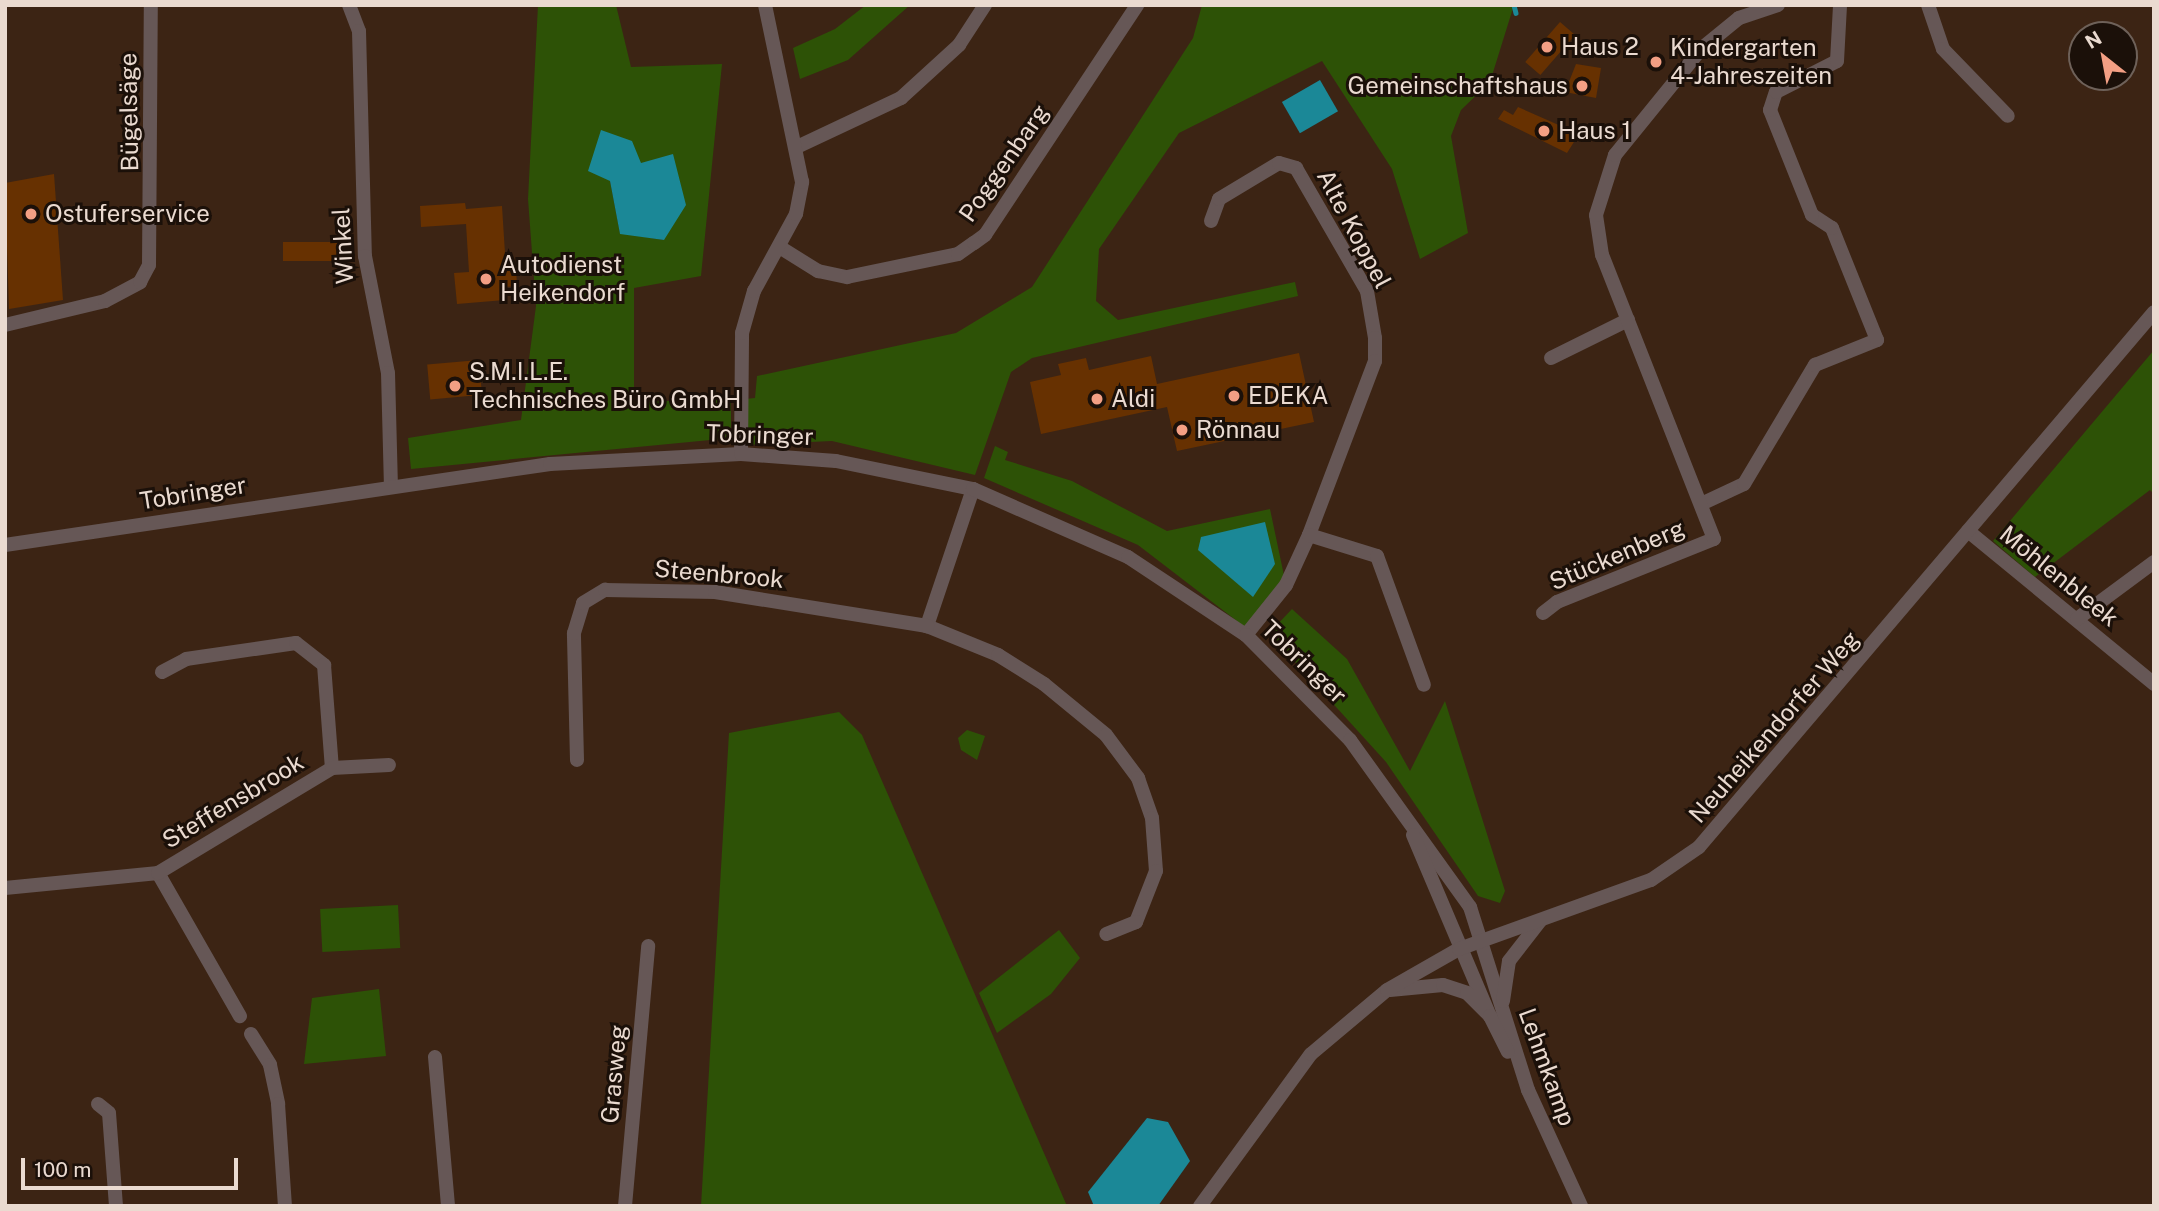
<!DOCTYPE html>
<html>
<head>
<meta charset="utf-8">
<style>
	body { margin:0 }
	#map { position:relative; width:2159px; height:1211px; overflow:hidden; background:#3c2414; font-family:"Public Sans",sans-serif }
	div>[style] { position:absolute }
	.green>* { inset:0; background:#2d5206; transform-origin:0 0 }
	.water>* { inset:0; background:#1b8897; transform-origin:0 0 }
	.stream>* { height:4.5px; margin:-2.25px; padding:0 2.25px; transform-origin:2.25px; border-radius:2.25px; background:#1b8897 }
	.building>* { inset:0; background:#673101; transform-origin:0 0 }
	.minor>* { height:14px; margin:-7px; padding:0 7px; transform-origin:7px; border-radius:7px; background:#665756 }
	.dots>* { width:19px; height:19px; translate:-50% -50%; box-sizing:border-box; border:4px solid #1b1009; border-radius:50% }
	span { translate:-50% -50%; white-space:nowrap; text-align:center; line-height:1.15; -webkit-text-stroke:6px #1b1009; paint-order:stroke }
	.poi-label { font-size:24px; color:#eadad0 }
	.left { translate:0 -50%; text-align:left }
	.right { translate:-100% -50%; text-align:right }
	.street-label { font-size:24px; color:#eadad0 }
	.frame { position:absolute; inset:0; border:7px solid #eadad0; pointer-events:none }
	.north { position:absolute; left:2068px; top:21px; width:70px; height:70px; box-sizing:border-box; background:#1b1009; border:2px solid #6e6159; border-radius:50%; rotate:329deg; font-size:19px; font-weight:700; line-height:28px; text-align:center; color:#eadad0 }
	.north::after { content:''; display:block; margin:auto; width:24px; height:32px; background:#f39f84; clip-path:polygon(50% 0,100% 100%,50% 72%,0 100%) }
	.scale { position:absolute; left:21px; top:1158px; width:217px; height:32px; box-sizing:border-box; border:4px solid #eadad0; border-top:0; padding-left:9px; font-size:21px; line-height:24px; white-space:nowrap; color:#eadad0; -webkit-text-stroke:5px #1b1009; paint-order:stroke }
</style>
</head>
<body>
<div id="map">
	<div class="green">
		<div style="clip-path:polygon(evenodd,538px 5px,616px 5px,631px 67px,722px 64px,701px 276px,634px 288px,634px 402px,731px 399px,731px 438px,411px 469px,408px 438px,521px 420px,536px 306px,528px 199px,538px 5px,610px 181px,664px 240px,620px 233px,610px 181px)"></div>
		<div style="clip-path:polygon(866px 5px,910px 5px,848px 60px,800px 79px,793px 48px,835px 29px)"></div>
		<div style="clip-path:polygon(1202px 5px,1514px 5px,1490px 82px,1461px 110px,1451px 136px,1468px 233px,1420px 259px,1392px 169px,1322px 61px,1179px 133px,1099px 249px,1096px 301px,1118px 320px,1295px 282px,1298px 296px,1032px 358px,1011px 372px,975px 475px,832px 441px,744px 445px,745px 399px,755px 398px,757px 376px,956px 333px,1032px 287px,1193px 38px)"></div>
		<div style="clip-path:polygon(2154px 350px,2154px 494px,2150px 490px,2035px 577px,1993px 541px)"></div>
		<div style="clip-path:polygon(995px 446px,1008px 452px,1005px 460px,1072px 481px,1167px 531px,1270px 509px,1286px 585px,1250px 631px,1138px 545px,984px 478px)"></div>
		<div style="clip-path:polygon(1292px 609px,1347px 659px,1410px 771px,1445px 701px,1505px 891px,1500px 903px,1478px 896px,1386px 762px,1277px 642px,1273px 629px)"></div>
		<div style="clip-path:polygon(839px 712px,862px 735px,1067px 1206px,701px 1206px,729px 733px)"></div>
		<div style="clip-path:polygon(967px 730px,985px 736px,977px 760px,961px 750px,958px 738px)"></div>
		<div style="left:398px;top:905px;width:43px;height:78px;rotate:87deg"></div>
		<div style="clip-path:polygon(1059px 930px,1080px 958px,1051px 994px,997px 1033px,979px 993px)"></div>
		<div style="clip-path:polygon(379px 989px,386px 1056px,304px 1064px,312px 998px)"></div>
	</div>
	<div class="water">
		<div style="left:1320px;top:80px;width:36px;height:44px;rotate:60deg"></div>
		<div style="clip-path:polygon(601px 130px,632px 141px,641px 163px,673px 154px,686px 205px,664px 240px,620px 234px,610px 181px,588px 171px)"></div>
		<div style="clip-path:polygon(1265px 522px,1275px 564px,1253px 597px,1198px 550px,1201px 537px)"></div>
		<div style="clip-path:polygon(1147px 1118px,1168px 1122px,1190px 1161px,1158px 1206px,1094px 1206px,1088px 1192px)"></div>
	</div>
	<div class="stream">
		<div style="left:1514px;top:5px;width:8px;rotate:76deg"></div>
	</div>
	<div class="building">
		<div style="left:1560px;top:22px;width:20px;height:53px;rotate:41deg"></div>
		<div style="clip-path:polygon(1576px 64px,1601px 68px,1596px 98px,1565px 92px)"></div>
		<div style="clip-path:polygon(1518px 107px,1579px 134px,1567px 153px,1498px 119px,1504px 110px,1513px 115px)"></div>
		<div style="clip-path:polygon(54px 174px,63px 300px,9px 309px,5px 183px)"></div>
		<div style="clip-path:polygon(465px 203px,466px 209px,502px 206px,506px 269px,516px 268px,517px 286px,504px 287px,505px 300px,457px 304px,454px 273px,469px 272px,466px 224px,421px 227px,420px 206px)"></div>
		<div style="left:350px;top:242px;width:19px;height:67px;rotate:90deg"></div>
		<div style="clip-path:polygon(1299px 353px,1314px 422px,1177px 451px,1167px 407px,1041px 434px,1030px 382px,1061px 375px,1058px 364px,1086px 358px,1089px 370px,1151px 356px,1157px 384px)"></div>
		<div style="left:479px;top:360px;width:35px;height:52px;rotate:85deg"></div>
	</div>
	<div class="minor">
		<div style="left:349px;top:5px;width:28px;rotate:69deg"></div>
		<div style="left:359px;top:31px;width:225px;rotate:88.5deg"></div>
		<div style="left:365px;top:256px;width:119px;rotate:78.9deg"></div>
		<div style="left:388px;top:373px;width:112px;rotate:88.5deg"></div>
		<div style="left:1928px;top:5px;width:46px;rotate:71.2deg"></div>
		<div style="left:1943px;top:49px;width:93px;rotate:45.9deg"></div>
		<div style="left:799px;top:146px;width:113px;rotate:-25.2deg"></div>
		<div style="left:901px;top:98px;width:79px;rotate:-42.4deg"></div>
		<div style="left:959px;top:45px;width:48px;rotate:-57deg"></div>
		<div style="left:1211px;top:221px;width:23px;rotate:-70deg"></div>
		<div style="left:1219px;top:199px;width:70px;rotate:-31deg"></div>
		<div style="left:1279px;top:163px;width:18px;rotate:16deg"></div>
		<div style="left:1296px;top:168px;width:142px;rotate:60deg"></div>
		<div style="left:1367px;top:291px;width:48px;rotate:80.3deg"></div>
		<div style="left:1375px;top:338px;width:23px;rotate:90deg"></div>
		<div style="left:1375px;top:361px;width:186px;rotate:110.8deg"></div>
		<div style="left:1309px;top:535px;width:55px;rotate:114.7deg"></div>
		<div style="left:1286px;top:585px;width:64px;rotate:128.7deg"></div>
		<div style="left:781px;top:248px;width:44px;rotate:31.9deg"></div>
		<div style="left:818px;top:271px;width:30px;rotate:12deg"></div>
		<div style="left:847px;top:277px;width:113px;rotate:-11.7deg"></div>
		<div style="left:958px;top:254px;width:19px;rotate:-35deg"></div>
		<div style="left:974px;top:243px;width:14px;rotate:-36deg"></div>
		<div style="left:985px;top:235px;width:276px;rotate:-56.5deg"></div>
		<div style="left:5px;top:325px;width:103px;rotate:-13.5deg"></div>
		<div style="left:105px;top:301px;width:40px;rotate:-28deg"></div>
		<div style="left:140px;top:282px;width:19px;rotate:-62deg"></div>
		<div style="left:149px;top:265px;width:260px;rotate:-89.6deg"></div>
		<div style="left:1551px;top:358px;width:86px;rotate:-26.3deg"></div>
		<div style="left:741px;top:454px;width:121px;rotate:-89.5deg"></div>
		<div style="left:742px;top:333px;width:44px;rotate:-74.1deg"></div>
		<div style="left:754px;top:291px;width:88px;rotate:-61.4deg"></div>
		<div style="left:796px;top:214px;width:33px;rotate:-79deg"></div>
		<div style="left:802px;top:182px;width:181px;rotate:-101.8deg"></div>
		<div style="left:973px;top:489px;width:145px;rotate:108.6deg"></div>
		<div style="left:927px;top:626px;width:77px;rotate:22.2deg"></div>
		<div style="left:998px;top:655px;width:54px;rotate:32.2deg"></div>
		<div style="left:1044px;top:684px;width:80px;rotate:39.4deg"></div>
		<div style="left:1106px;top:735px;width:54px;rotate:53.3deg"></div>
		<div style="left:1138px;top:778px;width:42px;rotate:70.7deg"></div>
		<div style="left:1152px;top:818px;width:53px;rotate:85.7deg"></div>
		<div style="left:1156px;top:871px;width:55px;rotate:111.4deg"></div>
		<div style="left:1136px;top:922px;width:32px;rotate:158deg"></div>
		<div style="left:1701px;top:504px;width:47px;rotate:-24.9deg"></div>
		<div style="left:1744px;top:484px;width:139px;rotate:-59.2deg"></div>
		<div style="left:1815px;top:365px;width:67px;rotate:-22deg"></div>
		<div style="left:1877px;top:340px;width:121px;rotate:-111.9deg"></div>
		<div style="left:1832px;top:228px;width:24px;rotate:-147deg"></div>
		<div style="left:1812px;top:215px;width:113px;rotate:-111.8deg"></div>
		<div style="left:1770px;top:110px;width:19px;rotate:-72deg"></div>
		<div style="left:1776px;top:92px;width:68px;rotate:-26.9deg"></div>
		<div style="left:1837px;top:61px;width:56px;rotate:-86.9deg"></div>
		<div style="left:1968px;top:531px;width:241px;rotate:39.4deg"></div>
		<div style="left:1309px;top:535px;width:71px;rotate:17.2deg"></div>
		<div style="left:1377px;top:556px;width:137px;rotate:70deg"></div>
		<div style="left:5px;top:545px;width:551px;rotate:-8.45deg"></div>
		<div style="left:550px;top:464px;width:191px;rotate:-3deg"></div>
		<div style="left:741px;top:454px;width:95px;rotate:4.2deg"></div>
		<div style="left:836px;top:461px;width:140px;rotate:11.6deg"></div>
		<div style="left:973px;top:489px;width:169px;rotate:23.7deg"></div>
		<div style="left:1128px;top:557px;width:141px;rotate:33.5deg"></div>
		<div style="left:1246px;top:635px;width:148px;rotate:45.3deg"></div>
		<div style="left:1350px;top:740px;width:206px;rotate:54.3deg"></div>
		<div style="left:1470px;top:907px;width:192px;rotate:72.4deg"></div>
		<div style="left:1528px;top:1090px;width:128px;rotate:65.4deg"></div>
		<div style="left:1543px;top:613px;width:18px;rotate:-38deg"></div>
		<div style="left:1557px;top:602px;width:169px;rotate:-21.9deg"></div>
		<div style="left:1714px;top:539px;width:305px;rotate:-111.5deg"></div>
		<div style="left:1602px;top:255px;width:40px;rotate:-98.5deg"></div>
		<div style="left:1596px;top:215px;width:63px;rotate:-72.4deg"></div>
		<div style="left:1615px;top:155px;width:136px;rotate:-50.9deg"></div>
		<div style="left:1701px;top:49px;width:49px;rotate:-39.2deg"></div>
		<div style="left:1739px;top:18px;width:41px;rotate:-18.4deg"></div>
		<div style="left:2077px;top:619px;width:96px;rotate:-36.5deg"></div>
		<div style="left:162px;top:672px;width:27px;rotate:-28deg"></div>
		<div style="left:186px;top:659px;width:111px;rotate:-8.3deg"></div>
		<div style="left:296px;top:643px;width:36px;rotate:38deg"></div>
		<div style="left:324px;top:665px;width:103px;rotate:85.6deg"></div>
		<div style="left:577px;top:760px;width:127px;rotate:-91.4deg"></div>
		<div style="left:574px;top:633px;width:31px;rotate:-73deg"></div>
		<div style="left:583px;top:603px;width:26px;rotate:-31deg"></div>
		<div style="left:605px;top:590px;width:110px;rotate:1deg"></div>
		<div style="left:715px;top:592px;width:215px;rotate:9.1deg"></div>
		<div style="left:1413px;top:835px;width:197px;rotate:67deg"></div>
		<div style="left:158px;top:873px;width:165px;rotate:60.2deg"></div>
		<div style="left:5px;top:888px;width:154px;rotate:-5.6deg"></div>
		<div style="left:158px;top:873px;width:203px;rotate:-31.1deg"></div>
		<div style="left:332px;top:768px;width:57px;rotate:-3deg"></div>
		<div style="left:1390px;top:990px;width:53px;rotate:-5.4deg"></div>
		<div style="left:1443px;top:985px;width:25px;rotate:18deg"></div>
		<div style="left:1467px;top:993px;width:33px;rotate:45deg"></div>
		<div style="left:1490px;top:1016px;width:40px;rotate:63.4deg"></div>
		<div style="left:1503px;top:1001px;width:40px;rotate:-81.5deg"></div>
		<div style="left:1509px;top:961px;width:51px;rotate:-52.2deg"></div>
		<div style="left:251px;top:1034px;width:36px;rotate:58deg"></div>
		<div style="left:270px;top:1065px;width:40px;rotate:78deg"></div>
		<div style="left:278px;top:1104px;width:102px;rotate:86.1deg"></div>
		<div style="left:435px;top:1057px;width:150px;rotate:85deg"></div>
		<div style="left:98px;top:1104px;width:14px;rotate:39deg"></div>
		<div style="left:109px;top:1113px;width:93px;rotate:85.7deg"></div>
		<div style="left:625px;top:1206px;width:261px;rotate:-84.9deg"></div>
		<div style="left:1200px;top:1206px;width:188px;rotate:-53.9deg"></div>
		<div style="left:1311px;top:1054px;width:99px;rotate:-40.1deg"></div>
		<div style="left:1387px;top:990px;width:83px;rotate:-29.7deg"></div>
		<div style="left:1459px;top:949px;width:204px;rotate:-19.8deg"></div>
		<div style="left:1651px;top:880px;width:58px;rotate:-34.5deg"></div>
		<div style="left:1699px;top:847px;width:702px;rotate:-49.62deg"></div>
	</div>
	<div class="dots">
		<div style="left:1547px;top:47px;background:#f39f84"></div>
		<div style="left:1656px;top:62px;background:#f39f84"></div>
		<div style="left:1582px;top:86px;background:#f39f84"></div>
		<div style="left:1544px;top:131px;background:#f39f84"></div>
		<div style="left:31px;top:214px;background:#f39f84"></div>
		<div style="left:486px;top:279px;background:#f39f84"></div>
		<div style="left:455px;top:386px;background:#f39f84"></div>
		<div style="left:1234px;top:396px;background:#f39f84"></div>
		<div style="left:1097px;top:399px;background:#f39f84"></div>
		<div style="left:1182px;top:430px;background:#f39f84"></div>
	</div>
	<div class="poi-label">
		<span class="left" style="left:1561px;top:47px">Haus 2</span>
		<span class="left" style="left:1670px;top:62px">Kindergarten<br>4-Jahreszeiten</span>
		<span class="right" style="left:1568px;top:86px">Gemeinschaftshaus</span>
		<span class="left" style="left:1558px;top:131px">Haus 1</span>
		<span class="left" style="left:45px;top:214px">Ostuferservice</span>
		<span class="left" style="left:500px;top:279px">Autodienst<br>Heikendorf</span>
		<span class="left" style="left:469px;top:386px">S.M.I.L.E.<br>Technisches Büro GmbH</span>
		<span class="left" style="left:1248px;top:396px">EDEKA</span>
		<span class="left" style="left:1111px;top:399px">Aldi</span>
		<span class="left" style="left:1196px;top:430px">Rönnau</span>
	</div>
	<div class="street-label">
		<span style="left:129px;top:112px;rotate:-91deg">Bügelsäge</span>
		<span style="left:1004px;top:163px;rotate:-55deg">Poggenbarg</span>
		<span style="left:1354px;top:229px;rotate:62deg">Alte Koppel</span>
		<span style="left:343px;top:246px;rotate:-93deg">Winkel</span>
		<span style="left:760px;top:435px;rotate:2deg">Tobringer</span>
		<span style="left:193px;top:493px;rotate:-9deg">Tobringer</span>
		<span style="left:1617px;top:555px;rotate:-23deg">Stückenberg</span>
		<span style="left:719px;top:574px;rotate:5deg">Steenbrook</span>
		<span style="left:2059px;top:576px;rotate:39deg">Möhlenbleek</span>
		<span style="left:1304px;top:662px;rotate:44deg">Tobringer</span>
		<span style="left:1774px;top:727px;rotate:-49deg">Neuheikendorfer Weg</span>
		<span style="left:233px;top:801px;rotate:-31deg">Steffensbrook</span>
		<span style="left:1547px;top:1067px;rotate:70deg">Lehmkamp</span>
		<span style="left:614px;top:1074px;rotate:-85deg">Grasweg</span>
	</div>
	<div class="frame"></div>
	<div class="north">N</div>
	<div class="scale">100 m</div>
</div>
</body>
</html>
